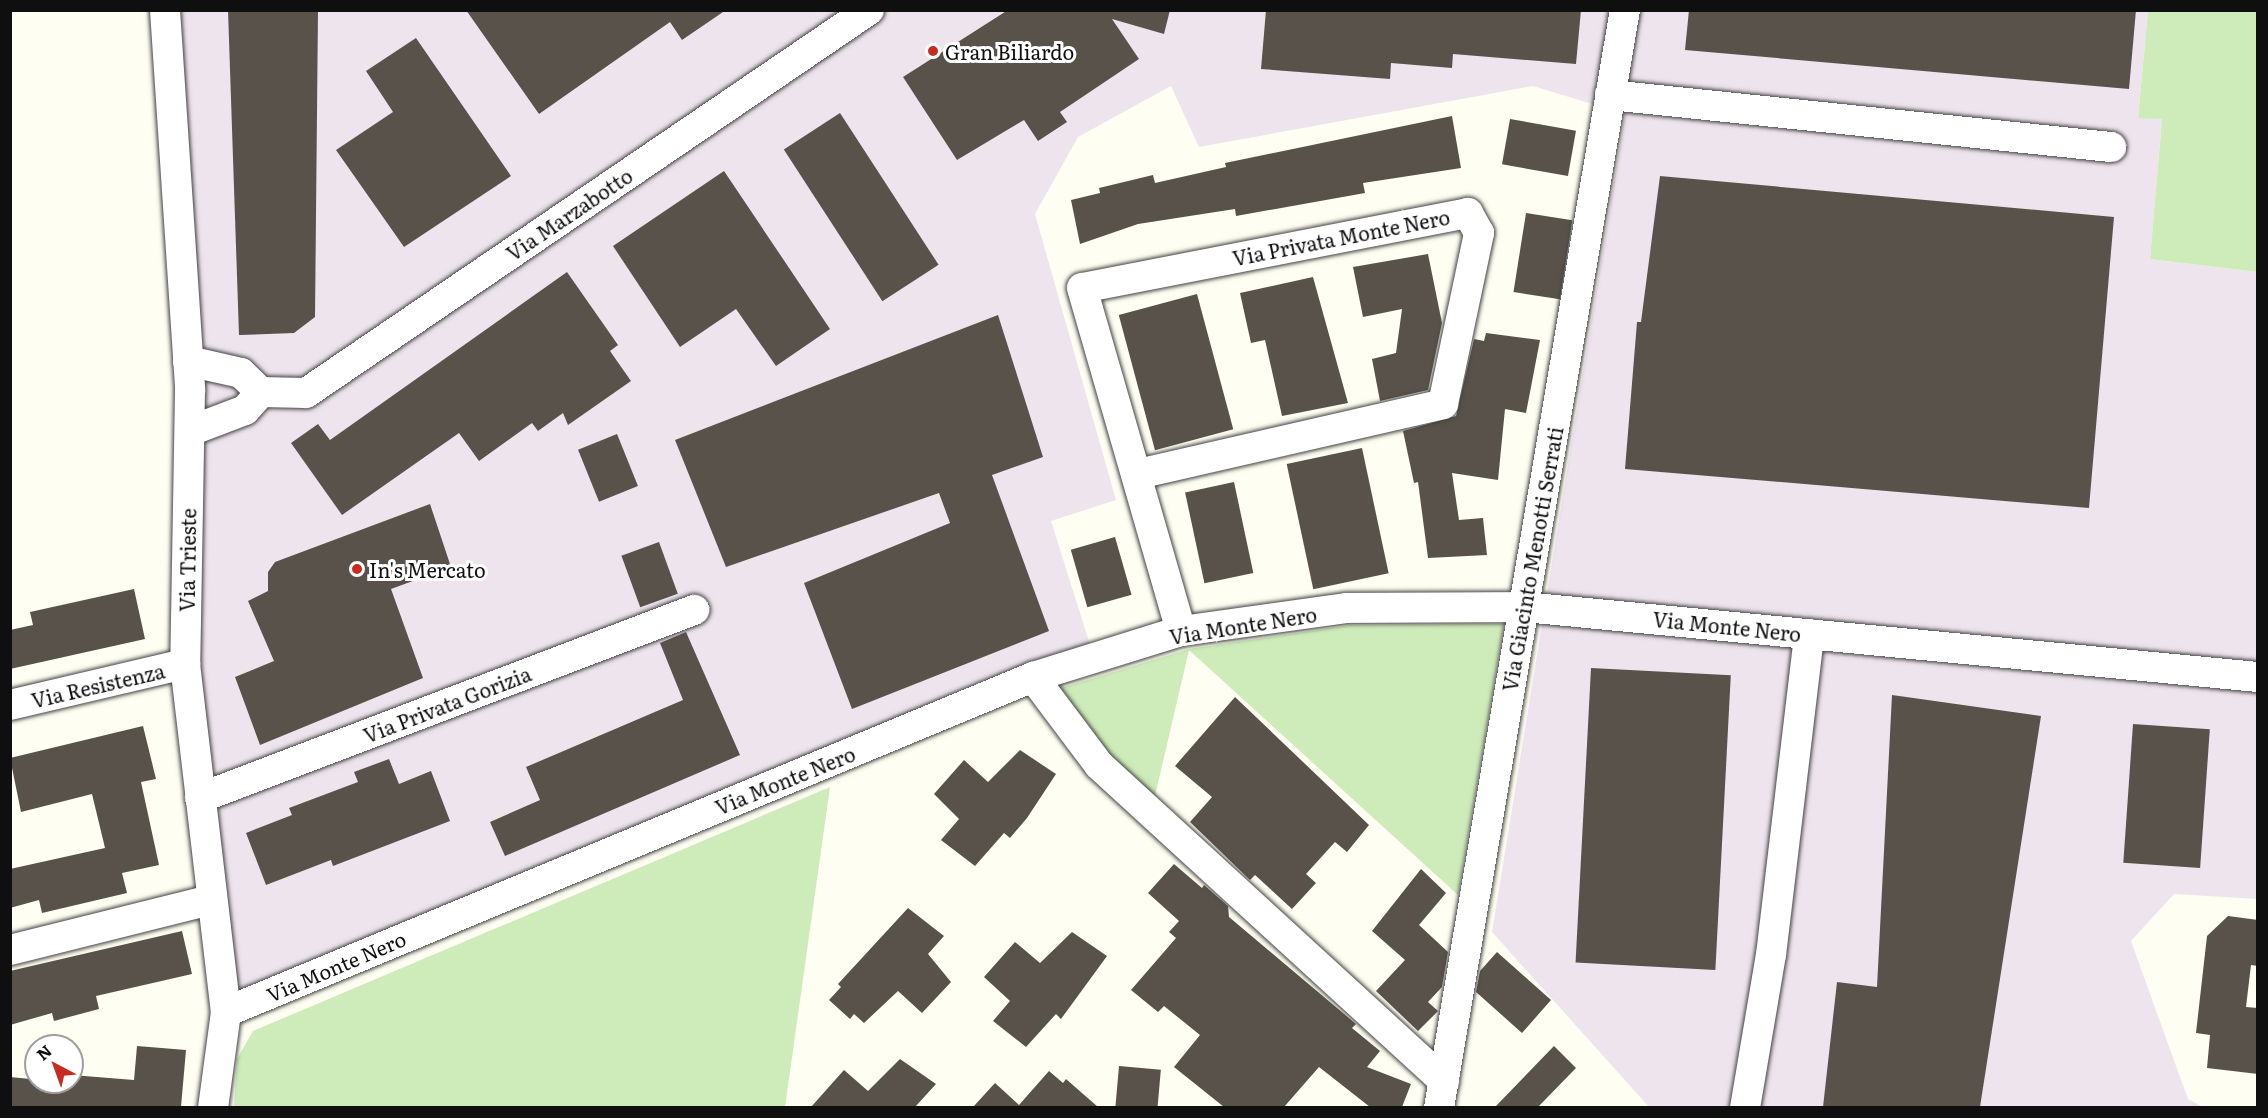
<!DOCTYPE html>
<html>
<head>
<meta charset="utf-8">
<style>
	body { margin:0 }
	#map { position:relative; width:2268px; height:1118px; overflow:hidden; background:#fffef2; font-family:Literata,serif }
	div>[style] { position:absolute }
	.industrial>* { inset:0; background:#eee4ee }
	.green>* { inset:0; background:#cdecb9 }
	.building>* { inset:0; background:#59524b; transform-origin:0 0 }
	.roads { filter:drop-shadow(0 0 2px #424242) drop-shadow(0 0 2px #424242) }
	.minor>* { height:30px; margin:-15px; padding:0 15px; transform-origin:15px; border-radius:15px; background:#fff }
	.dots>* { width:16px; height:16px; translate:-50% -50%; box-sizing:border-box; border:3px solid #fff; border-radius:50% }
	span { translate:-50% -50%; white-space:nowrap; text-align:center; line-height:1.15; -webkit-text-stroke:6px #fff; paint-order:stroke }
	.poi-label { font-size:20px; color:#0f0f0f }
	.left { translate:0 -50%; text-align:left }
	.street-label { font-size:20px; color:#0f0f0f }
	.frame { position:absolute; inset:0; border:12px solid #0f0f0f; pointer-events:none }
	.north { position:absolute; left:24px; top:1034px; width:60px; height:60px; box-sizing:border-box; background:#fff; border:2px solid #9f9f9f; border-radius:50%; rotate:319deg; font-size:16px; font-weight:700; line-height:24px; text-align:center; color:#0f0f0f }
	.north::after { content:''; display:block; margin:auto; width:21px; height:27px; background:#c82b1f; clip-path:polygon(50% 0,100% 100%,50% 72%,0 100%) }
</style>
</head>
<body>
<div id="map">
	<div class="industrial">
		<div style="clip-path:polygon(174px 11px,2148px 11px,2138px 117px,2162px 118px,2150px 259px,2257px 272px,2257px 899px,2174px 894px,2131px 941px,2188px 1099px,2203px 1107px,1649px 1107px,1492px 932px,1625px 114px,1533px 86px,1199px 147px,1171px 86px,1078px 137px,1035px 214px,1116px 500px,1051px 521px,1092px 651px,231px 1002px,193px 662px)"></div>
	</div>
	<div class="green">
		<div style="clip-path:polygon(2148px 11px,2257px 11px,2257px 272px,2150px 259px,2162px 119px,2138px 118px)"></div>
		<div style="clip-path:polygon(1504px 624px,1458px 895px,1189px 650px,1151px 813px,1045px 693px,1189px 649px,1351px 625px)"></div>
		<div style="clip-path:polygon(830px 787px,785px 1107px,234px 1107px,237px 1059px,253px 1031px)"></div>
	</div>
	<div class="building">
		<div style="clip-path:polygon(228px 10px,318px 10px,315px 317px,294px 333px,239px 335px)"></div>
		<div style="clip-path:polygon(466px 10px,726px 10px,682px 40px,670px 22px,539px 114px)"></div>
		<div style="clip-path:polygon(1008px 10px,1170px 10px,1164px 34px,1112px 19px,1139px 59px,1060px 112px,1067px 122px,1038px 141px,1024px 120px,957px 160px,903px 77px)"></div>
		<div style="clip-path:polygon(1266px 10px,1581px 10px,1576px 64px,1453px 54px,1452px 68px,1391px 63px,1390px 79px,1261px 69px)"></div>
		<div style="clip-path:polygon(1689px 10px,2136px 10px,2129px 89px,1685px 50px)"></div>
		<div style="clip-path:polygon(416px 38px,511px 176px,404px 247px,336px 150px,393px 112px,366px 71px)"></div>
		<div style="left:840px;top:113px;width:181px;height:67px;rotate:57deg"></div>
		<div style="clip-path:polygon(1452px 116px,1461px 168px,1363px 183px,1365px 193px,1236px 216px,1235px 209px,1138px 224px,1080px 244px,1071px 200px,1100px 193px,1099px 188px,1153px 175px,1155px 183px,1226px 167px,1225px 163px)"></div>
		<div style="left:1510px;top:119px;width:67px;height:46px;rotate:10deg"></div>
		<div style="clip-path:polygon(724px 171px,830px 329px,776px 366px,736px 309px,680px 347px,613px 246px)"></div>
		<div style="clip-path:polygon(1660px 176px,2114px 217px,2089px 508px,1625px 469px,1637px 322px,1641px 322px)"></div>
		<div style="left:1526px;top:213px;width:47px;height:80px;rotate:9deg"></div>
		<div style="clip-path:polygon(1428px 254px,1442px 323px,1428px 390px,1380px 401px,1372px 359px,1396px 353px,1402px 309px,1363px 317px,1353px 267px)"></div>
		<div style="clip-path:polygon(567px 272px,618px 345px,610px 351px,631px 381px,568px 425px,563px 413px,538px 431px,532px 423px,479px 461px,459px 433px,342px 515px,291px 443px,318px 424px,330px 440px)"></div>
		<div style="clip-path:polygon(1313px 277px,1348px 403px,1282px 416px,1265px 340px,1251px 343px,1240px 293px)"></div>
		<div style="left:1197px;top:294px;width:140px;height:81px;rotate:75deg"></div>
		<div style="clip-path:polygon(998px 315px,1043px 457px,992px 475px,1049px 631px,852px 709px,804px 583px,950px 523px,939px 493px,726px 567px,675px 440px)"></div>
		<div style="clip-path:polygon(1486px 333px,1540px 340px,1526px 413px,1505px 409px,1498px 480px,1452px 473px,1459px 520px,1483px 518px,1487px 555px,1428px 558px,1418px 482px,1414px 483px,1403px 431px,1456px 416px,1474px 339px,1484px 341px)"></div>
		<div style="left:617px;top:434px;width:56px;height:42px;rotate:68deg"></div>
		<div style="left:1362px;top:448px;width:128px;height:77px;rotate:78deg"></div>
		<div style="left:1234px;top:482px;width:93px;height:50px;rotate:78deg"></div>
		<div style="clip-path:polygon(430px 504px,451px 567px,391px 589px,423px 678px,260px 745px,235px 677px,274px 661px,248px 601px,268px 591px,268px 572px,275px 562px)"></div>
		<div style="left:1115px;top:537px;width:60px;height:46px;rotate:74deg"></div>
		<div style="left:659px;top:542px;width:55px;height:40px;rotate:70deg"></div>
		<div style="clip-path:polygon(134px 589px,145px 639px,10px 669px,10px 630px,33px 625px,30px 612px)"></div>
		<div style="clip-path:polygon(686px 632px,740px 755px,505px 856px,490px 822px,540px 800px,526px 767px,683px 700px,660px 643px)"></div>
		<div style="left:1591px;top:668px;width:140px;height:295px;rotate:3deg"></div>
		<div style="clip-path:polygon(1892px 695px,2041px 716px,1980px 1107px,1823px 1107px,1837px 982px,1877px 987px)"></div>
		<div style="clip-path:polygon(1235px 697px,1369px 825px,1347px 852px,1335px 842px,1306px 874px,1316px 883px,1292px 909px,1255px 875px,1250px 880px,1190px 822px,1212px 797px,1175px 766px)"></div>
		<div style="left:2133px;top:724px;width:77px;height:139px;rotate:4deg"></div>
		<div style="clip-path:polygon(143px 726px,156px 779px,141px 782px,159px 865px,122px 873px,127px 893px,42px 913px,39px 900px,10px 908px,10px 869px,105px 848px,92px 794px,21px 812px,10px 758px)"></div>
		<div style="clip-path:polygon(1020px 750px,1056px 774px,1027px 818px,1010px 838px,1004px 833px,975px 866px,941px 840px,959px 819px,934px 794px,964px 760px,988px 782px)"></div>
		<div style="clip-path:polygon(389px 759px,399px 784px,431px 771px,450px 821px,333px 866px,331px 860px,266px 885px,246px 833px,292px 815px,289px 808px,358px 782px,354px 772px)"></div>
		<div style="clip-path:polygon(1174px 864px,1202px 888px,1204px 885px,1228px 906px,1229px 917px,1356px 1024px,1352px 1028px,1380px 1051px,1367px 1067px,1411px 1084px,1402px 1107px,1370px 1107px,1319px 1067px,1284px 1107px,1224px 1107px,1174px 1067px,1200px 1035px,1164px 1006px,1158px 1012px,1131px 990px,1176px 938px,1169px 932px,1179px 921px,1148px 893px)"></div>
		<div style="clip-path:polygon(1421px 869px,1446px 893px,1419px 925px,1448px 952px,1442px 987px,1428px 1002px,1438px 1011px,1418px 1031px,1376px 991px,1405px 960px,1372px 931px)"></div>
		<div style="clip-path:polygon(908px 908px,944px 936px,928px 954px,951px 982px,922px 1013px,898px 991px,864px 1023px,854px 1014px,850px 1019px,829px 1000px,841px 987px,838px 984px)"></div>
		<div style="clip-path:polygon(2228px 916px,2258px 920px,2258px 966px,2251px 965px,2246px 1007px,2258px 1008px,2258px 1074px,2207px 1068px,2210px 1035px,2196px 1033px,2207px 936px)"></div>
		<div style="clip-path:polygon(182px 931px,192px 974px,96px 996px,99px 1009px,54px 1021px,52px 1013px,10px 1025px,10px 971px)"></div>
		<div style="clip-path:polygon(1072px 932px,1107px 956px,1061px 1019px,1056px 1014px,1026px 1047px,993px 1021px,1010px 1001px,984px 977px,1015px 942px,1040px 963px)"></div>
		<div style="clip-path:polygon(1497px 952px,1551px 1000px,1522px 1033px,1476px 992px,1480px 971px)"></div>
		<div style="clip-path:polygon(137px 1046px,186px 1050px,181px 1107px,10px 1107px,10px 1077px,72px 1083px,72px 1075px,134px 1080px)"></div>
		<div style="clip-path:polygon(1554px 1046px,1576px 1068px,1538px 1107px,1495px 1107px)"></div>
		<div style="clip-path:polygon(900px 1059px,936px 1084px,915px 1107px,811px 1107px,844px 1070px,868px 1091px)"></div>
		<div style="left:1119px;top:1066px;width:42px;height:41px;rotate:5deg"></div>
		<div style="clip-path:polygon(1049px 1071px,1063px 1083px,1066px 1079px,1098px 1107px,973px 1107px,995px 1083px,1019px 1105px)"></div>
	</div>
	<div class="roads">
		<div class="minor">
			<div style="left:165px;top:10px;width:382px;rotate:86.2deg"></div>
			<div style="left:190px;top:391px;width:273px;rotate:91deg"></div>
			<div style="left:185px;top:664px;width:350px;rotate:83.3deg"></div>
			<div style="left:226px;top:1012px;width:97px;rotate:97.7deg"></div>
			<div style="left:1610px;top:95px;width:504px;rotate:5.93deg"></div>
			<div style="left:188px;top:361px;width:54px;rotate:12.8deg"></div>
			<div style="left:241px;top:373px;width:28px;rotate:44deg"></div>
			<div style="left:261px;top:392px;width:45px;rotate:1.3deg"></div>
			<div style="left:306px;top:393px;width:681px;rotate:-34.23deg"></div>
			<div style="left:190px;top:431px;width:59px;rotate:-20.9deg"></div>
			<div style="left:245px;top:410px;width:24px;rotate:-48deg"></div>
			<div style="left:1138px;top:474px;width:313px;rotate:-12.9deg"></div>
			<div style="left:1443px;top:404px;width:175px;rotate:-78.1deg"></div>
			<div style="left:1479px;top:233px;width:23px;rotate:-119deg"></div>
			<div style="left:1468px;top:213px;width:393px;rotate:169deg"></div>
			<div style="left:1082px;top:288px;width:357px;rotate:73.9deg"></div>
			<div style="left:1033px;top:677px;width:110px;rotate:53.1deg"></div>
			<div style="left:1099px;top:765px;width:468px;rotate:42.5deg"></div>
			<div style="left:10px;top:705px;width:180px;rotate:-13.2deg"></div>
			<div style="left:200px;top:798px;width:529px;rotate:-20.84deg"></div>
			<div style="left:10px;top:950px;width:207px;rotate:-14deg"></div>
			<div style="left:226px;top:1012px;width:874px;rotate:-22.54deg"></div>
			<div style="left:1033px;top:677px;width:155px;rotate:-17.3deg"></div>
			<div style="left:1181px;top:631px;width:168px;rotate:-7.9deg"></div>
			<div style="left:1347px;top:608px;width:177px;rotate:-0.3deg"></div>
			<div style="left:1524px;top:607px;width:737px;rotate:5.45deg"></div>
			<div style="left:1439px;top:1108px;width:1114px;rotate:-80.39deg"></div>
			<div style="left:1745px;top:1108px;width:155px;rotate:-80.4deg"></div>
			<div style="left:1771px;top:955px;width:323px;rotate:-83.2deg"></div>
		</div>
	</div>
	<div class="dots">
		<div style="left:933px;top:51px;background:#c82b1f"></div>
		<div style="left:357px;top:569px;background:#c82b1f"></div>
	</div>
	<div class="poi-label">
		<span class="left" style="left:945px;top:51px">Gran Biliardo</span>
		<span class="left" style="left:369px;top:569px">In's Mercato</span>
	</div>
	<div class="street-label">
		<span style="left:569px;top:214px;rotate:-34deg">Via Marzabotto</span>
		<span style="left:1341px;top:237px;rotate:-11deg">Via Privata Monte Nero</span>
		<span style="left:1532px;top:559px;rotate:-80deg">Via Giacinto Menotti Serrati</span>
		<span style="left:187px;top:560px;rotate:-89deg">Via Trieste</span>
		<span style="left:1243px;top:625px;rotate:-9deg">Via Monte Nero</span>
		<span style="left:1727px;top:626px;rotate:6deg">Via Monte Nero</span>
		<span style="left:98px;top:685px;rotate:-13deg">Via Resistenza</span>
		<span style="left:447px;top:704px;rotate:-21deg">Via Privata Gorizia</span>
		<span style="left:785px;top:780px;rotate:-22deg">Via Monte Nero</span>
		<span style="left:336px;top:966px;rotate:-23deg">Via Monte Nero</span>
	</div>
	<div class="frame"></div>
	<div class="north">N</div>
</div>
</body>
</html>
